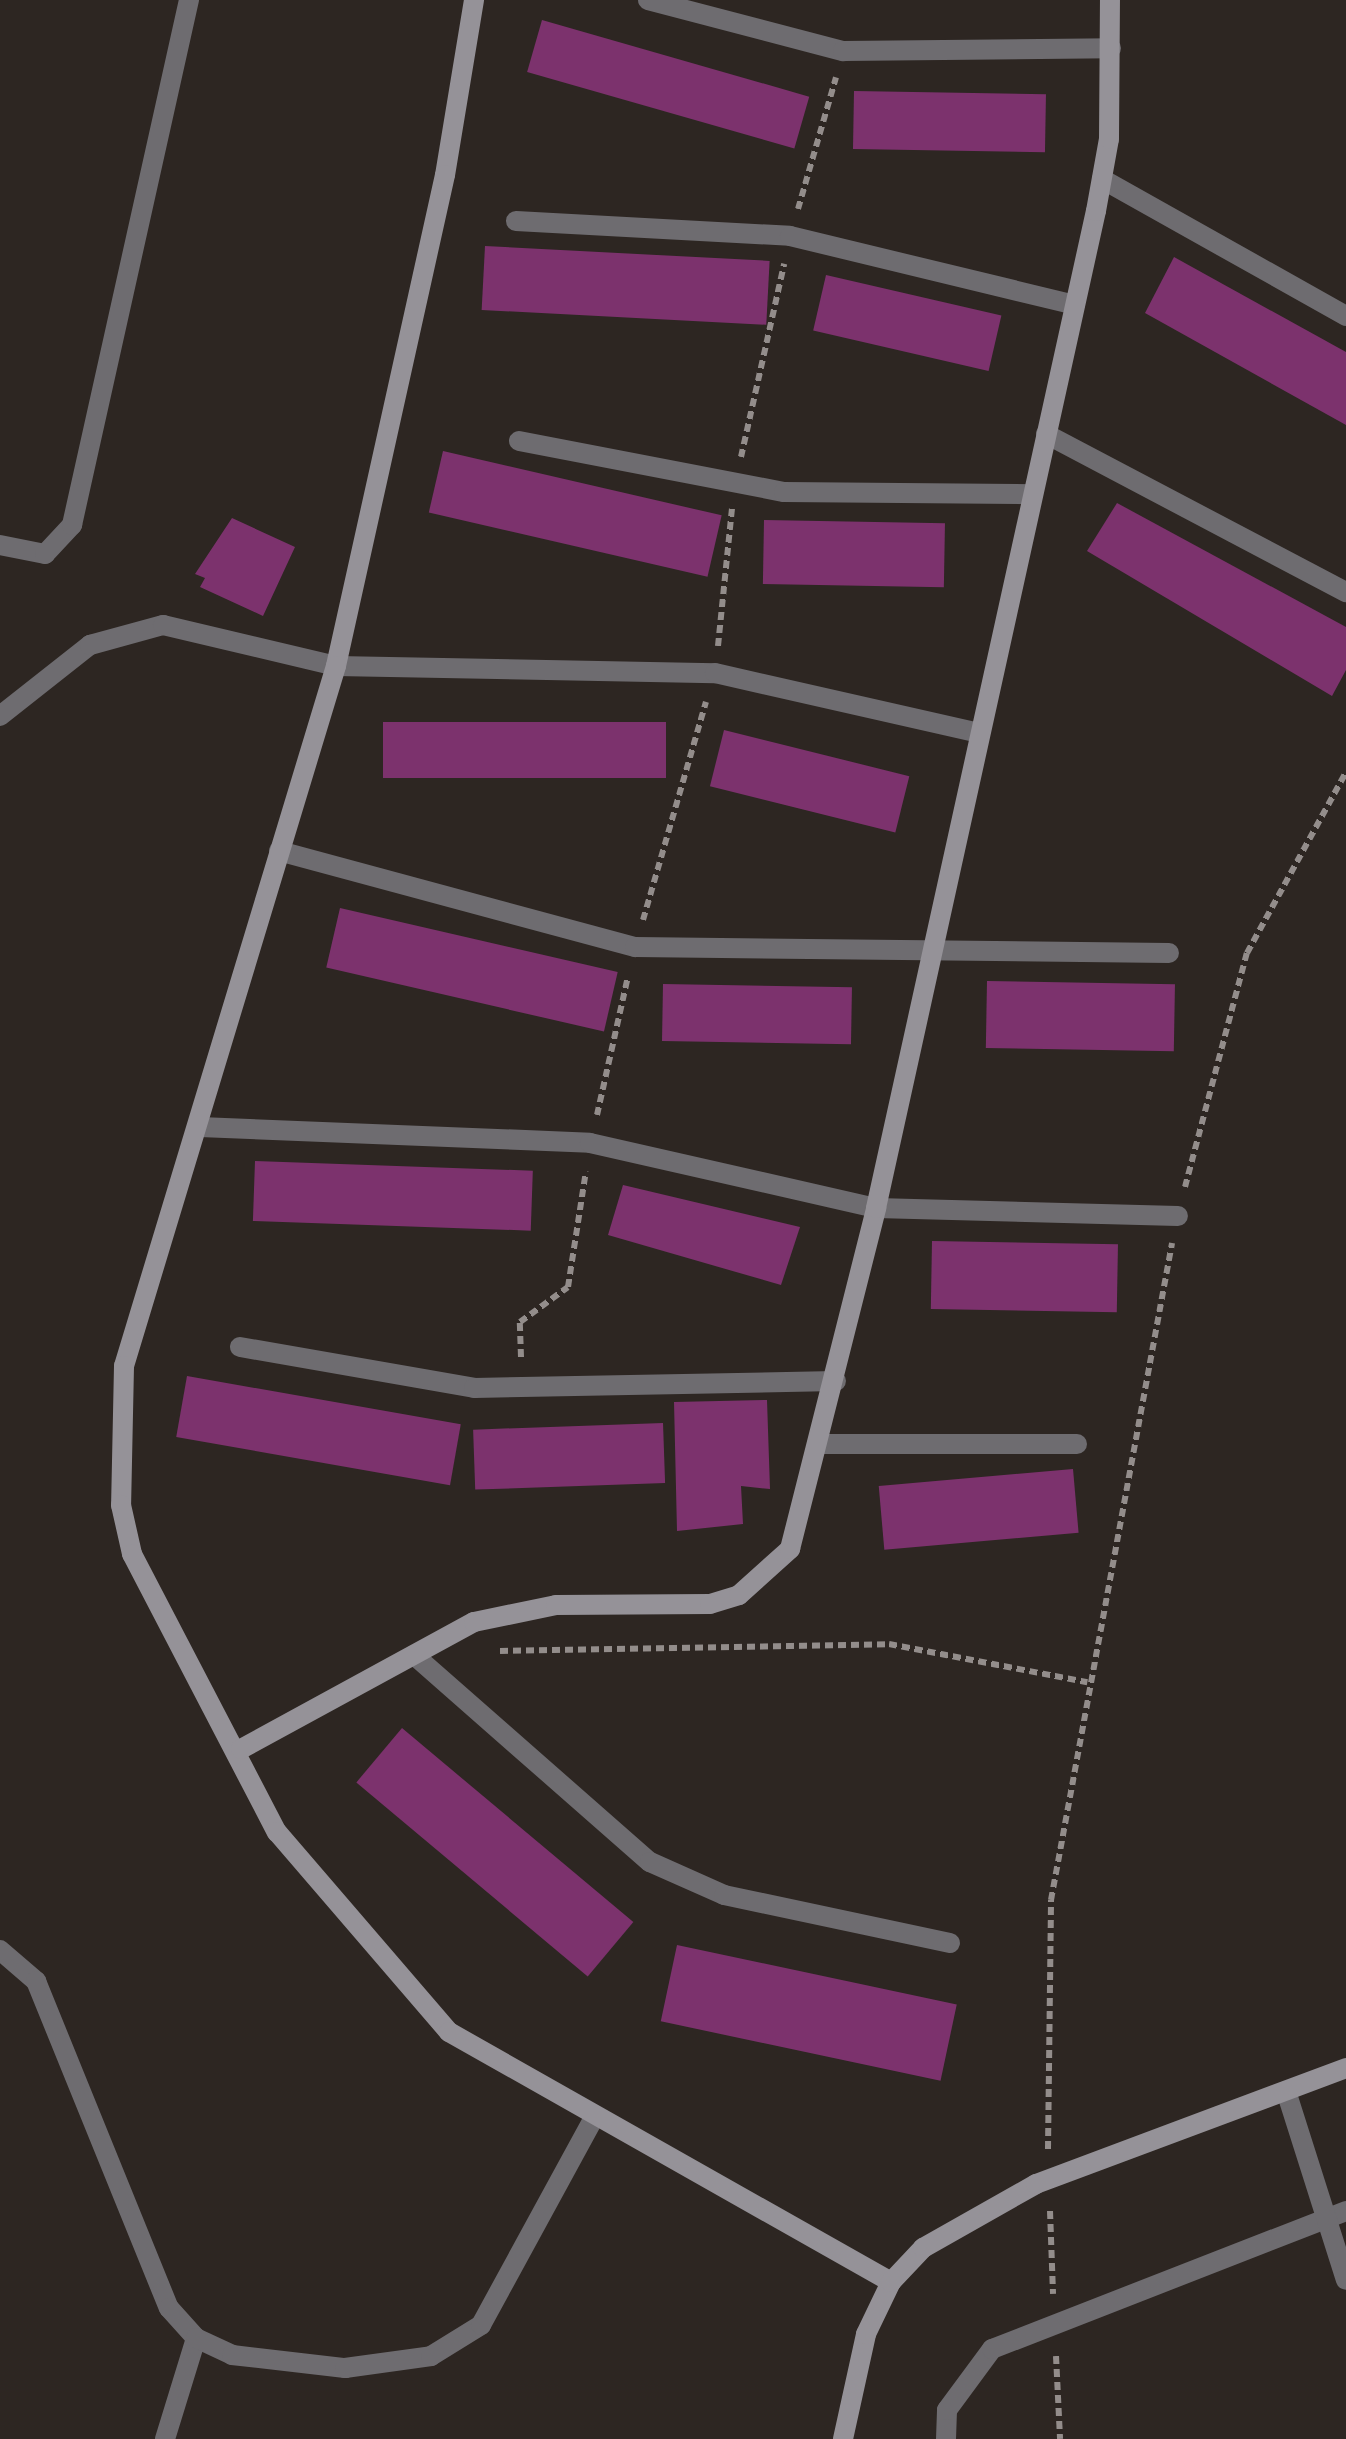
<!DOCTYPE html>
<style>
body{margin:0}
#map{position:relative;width:1346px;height:2439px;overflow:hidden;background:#2d2622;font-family:Roboto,sans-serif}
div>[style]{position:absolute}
.building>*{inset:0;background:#7c326d;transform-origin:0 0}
.path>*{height:6px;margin-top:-3px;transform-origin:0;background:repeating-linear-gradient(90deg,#938d8b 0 8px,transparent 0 13px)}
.lane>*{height:20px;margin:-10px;padding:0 10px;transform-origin:10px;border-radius:10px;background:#6e6c70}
.street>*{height:20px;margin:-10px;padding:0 10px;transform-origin:10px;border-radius:10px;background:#6e6c70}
.secondary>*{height:20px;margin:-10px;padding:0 10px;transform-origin:10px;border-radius:10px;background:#959298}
span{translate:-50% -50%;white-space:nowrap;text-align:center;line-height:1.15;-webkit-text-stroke:8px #13100e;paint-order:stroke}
</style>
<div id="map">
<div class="building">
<i style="left:542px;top:20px;width:278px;height:54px;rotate:16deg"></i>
<i style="left:854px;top:91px;width:192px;height:58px;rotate:1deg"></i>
<i style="left:485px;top:246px;width:285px;height:64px;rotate:3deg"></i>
<i style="clip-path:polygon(1174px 257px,1346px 352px,1346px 425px,1145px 313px)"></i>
<i style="left:826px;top:275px;width:180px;height:57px;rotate:13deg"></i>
<i style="left:443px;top:451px;width:286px;height:63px;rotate:13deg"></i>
<i style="clip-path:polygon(1117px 503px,1346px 627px,1346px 670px,1332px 696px,1087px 551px)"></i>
<i style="clip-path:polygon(232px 518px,295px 547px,263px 616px,200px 587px,205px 578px,195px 574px)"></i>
<i style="left:764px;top:520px;width:181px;height:64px;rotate:1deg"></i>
<i style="left:383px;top:722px;width:283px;height:56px"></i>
<i style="left:724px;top:730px;width:191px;height:58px;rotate:14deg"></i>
<i style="left:340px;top:908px;width:285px;height:61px;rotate:13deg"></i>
<i style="left:987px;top:981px;width:188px;height:67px;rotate:1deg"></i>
<i style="left:663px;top:984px;width:189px;height:57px;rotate:1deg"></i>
<i style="left:255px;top:1161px;width:278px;height:60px;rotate:2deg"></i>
<i style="clip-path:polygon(623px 1185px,800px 1227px,781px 1285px,608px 1235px)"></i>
<i style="left:932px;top:1241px;width:186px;height:68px;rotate:1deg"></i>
<i style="left:187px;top:1376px;width:278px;height:62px;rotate:10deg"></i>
<i style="clip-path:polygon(767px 1400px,770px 1489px,741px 1486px,743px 1524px,677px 1531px,674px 1402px)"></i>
<i style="left:663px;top:1423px;width:60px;height:190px;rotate:88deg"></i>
<i style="left:1073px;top:1469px;width:64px;height:195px;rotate:85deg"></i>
<i style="left:402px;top:1728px;width:302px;height:71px;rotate:40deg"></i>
<i style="left:677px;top:1945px;width:286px;height:78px;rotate:12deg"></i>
</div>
<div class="path">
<i style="left:798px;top:209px;width:137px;rotate:-73.9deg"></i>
<i style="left:741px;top:457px;width:198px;rotate:-77.4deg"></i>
<i style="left:718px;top:646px;width:138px;rotate:-84.2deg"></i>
<i style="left:643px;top:920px;width:227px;rotate:-73.9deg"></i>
<i style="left:597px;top:1115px;width:142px;rotate:-77.4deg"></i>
<i style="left:1185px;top:1187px;width:242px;rotate:-75.2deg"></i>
<i style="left:1247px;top:953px;width:206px;rotate:-61.3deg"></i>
<i style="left:521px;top:1357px;width:35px;rotate:-92deg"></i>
<i style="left:520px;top:1322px;width:59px;rotate:-36.1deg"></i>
<i style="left:568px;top:1287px;width:117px;rotate:-81.2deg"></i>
<i style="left:500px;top:1651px;width:389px;rotate:-1deg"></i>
<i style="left:889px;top:1644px;width:202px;rotate:10.9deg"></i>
<i style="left:1048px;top:2149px;width:249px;rotate:-89.3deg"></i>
<i style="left:1051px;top:1900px;width:668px;rotate:-79.56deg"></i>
<i style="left:1050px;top:2211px;width:83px;rotate:87.9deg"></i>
<i style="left:1056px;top:2356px;width:83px;rotate:87.2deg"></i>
</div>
<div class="lane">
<i style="left:648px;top:0;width:202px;rotate:14.7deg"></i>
<i style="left:843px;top:51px;width:268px;rotate:-0.6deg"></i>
<i style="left:1102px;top:179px;width:280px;rotate:29.3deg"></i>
<i style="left:516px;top:221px;width:274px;rotate:3.1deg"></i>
<i style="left:790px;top:236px;width:293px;rotate:13.6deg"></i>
<i style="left:1046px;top:434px;width:339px;rotate:27.8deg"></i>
<i style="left:519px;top:441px;width:270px;rotate:10.9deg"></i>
<i style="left:784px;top:492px;width:249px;rotate:0.5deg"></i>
<i style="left:0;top:545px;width:46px;rotate:11.3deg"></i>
<i style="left:45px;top:554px;width:40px;rotate:-47deg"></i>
<i style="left:72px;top:525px;width:538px;rotate:-77.44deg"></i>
<i style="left:0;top:716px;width:115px;rotate:-38.3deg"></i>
<i style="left:90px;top:645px;width:76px;rotate:-15.3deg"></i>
<i style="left:163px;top:625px;width:178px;rotate:13.3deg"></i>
<i style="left:279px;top:851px;width:369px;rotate:15.1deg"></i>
<i style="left:635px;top:947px;width:534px;rotate:0.64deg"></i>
<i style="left:200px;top:1127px;width:390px;rotate:2.3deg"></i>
<i style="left:590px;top:1143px;width:293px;rotate:12.8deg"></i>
<i style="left:876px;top:1208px;width:302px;rotate:1.5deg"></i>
<i style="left:240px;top:1347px;width:238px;rotate:9.9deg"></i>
<i style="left:474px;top:1388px;width:362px;rotate:-1.1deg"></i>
<i style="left:820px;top:1444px;width:257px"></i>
<i style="left:414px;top:1655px;width:314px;rotate:41.3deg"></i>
<i style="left:650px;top:1862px;width:81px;rotate:24deg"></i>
<i style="left:724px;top:1895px;width:231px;rotate:12deg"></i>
<i style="left:165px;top:2439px;width:106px;rotate:-72.9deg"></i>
<i style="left:946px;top:2439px;width:29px;rotate:-88deg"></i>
<i style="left:947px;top:2410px;width:76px;rotate:-53.6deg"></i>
<i style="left:992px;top:2349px;width:380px;rotate:-21.3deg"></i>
</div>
<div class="street">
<i style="left:336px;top:666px;width:379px;rotate:1.1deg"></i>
<i style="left:715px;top:673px;width:271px;rotate:12.8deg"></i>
<i style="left:0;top:1950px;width:48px;rotate:40.7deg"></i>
<i style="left:36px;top:1981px;width:353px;rotate:67.9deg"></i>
<i style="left:169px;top:2308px;width:40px;rotate:48deg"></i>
<i style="left:196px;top:2338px;width:40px;rotate:25deg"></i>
<i style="left:232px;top:2355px;width:114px;rotate:6.6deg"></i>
<i style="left:345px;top:2368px;width:87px;rotate:-7.9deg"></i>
<i style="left:431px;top:2356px;width:59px;rotate:-31.8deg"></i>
<i style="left:481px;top:2325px;width:234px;rotate:-61.4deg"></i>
<i style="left:1286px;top:2091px;width:198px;rotate:72.4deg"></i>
</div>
<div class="secondary">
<i style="left:474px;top:0;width:177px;rotate:99.4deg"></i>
<i style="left:445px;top:175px;width:503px;rotate:102.52deg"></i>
<i style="left:336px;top:666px;width:731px;rotate:106.85deg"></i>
<i style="left:124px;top:1366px;width:139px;rotate:91.2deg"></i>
<i style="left:121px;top:1505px;width:50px;rotate:77.3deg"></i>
<i style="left:132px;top:1554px;width:314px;rotate:62.5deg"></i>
<i style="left:277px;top:1832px;width:264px;rotate:49.3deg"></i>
<i style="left:449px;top:2032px;width:508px;rotate:29.49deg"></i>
<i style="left:241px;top:1749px;width:265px;rotate:-28.6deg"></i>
<i style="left:474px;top:1622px;width:84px;rotate:-11.7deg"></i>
<i style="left:556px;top:1605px;width:154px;rotate:-0.4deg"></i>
<i style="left:710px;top:1604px;width:30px;rotate:-17deg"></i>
<i style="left:739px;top:1595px;width:69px;rotate:-42deg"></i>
<i style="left:790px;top:1549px;width:352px;rotate:-75.8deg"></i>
<i style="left:876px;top:1208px;width:1021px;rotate:-77.56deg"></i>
<i style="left:1096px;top:211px;width:73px;rotate:-79.8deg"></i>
<i style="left:1109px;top:139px;width:139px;rotate:-89.6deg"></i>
<i style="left:843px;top:2439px;width:107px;rotate:-77.6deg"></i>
<i style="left:866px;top:2334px;width:58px;rotate:-64.3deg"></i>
<i style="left:891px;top:2282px;width:47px;rotate:-46.7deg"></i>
<i style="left:923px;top:2248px;width:130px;rotate:-29.5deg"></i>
<i style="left:1036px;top:2184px;width:331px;rotate:-20.5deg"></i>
</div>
</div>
